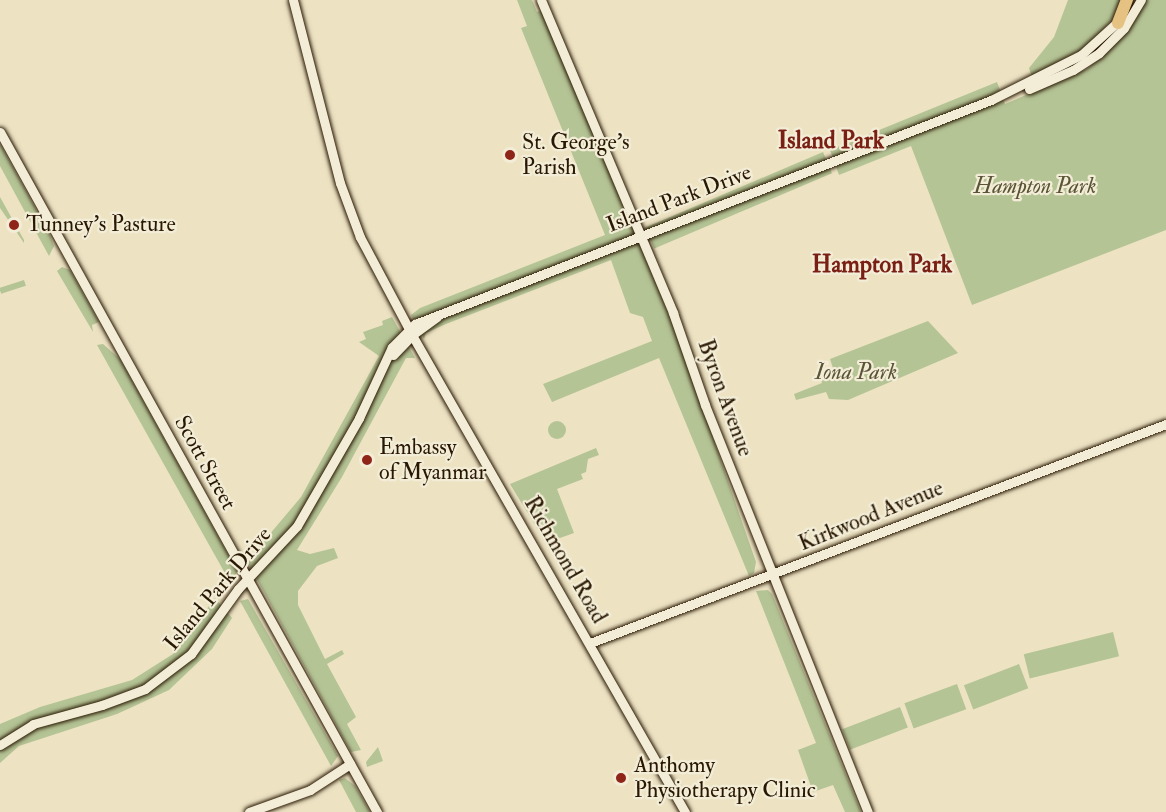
<!DOCTYPE html>
<style>
body{margin:0}
#map{position:relative;width:1166px;height:812px;overflow:hidden;background:#ede3c3;font-family:"IM FELL Double Pica",serif}
div>[style]{position:absolute}
.green>*{inset:0;background:#b5c495;transform-origin:0 0}
.round{border-radius:50%}
.roads{filter:drop-shadow(0 0 2px #281701) drop-shadow(0 0 2px #281701)}
.secondary>*{height:9px;margin:-4.5px;padding:0 4.5px;transform-origin:4.5px;border-radius:4.5px;background:#f3edd8}
.highway>*{height:12px;margin:-6px;padding:0 6px;transform-origin:6px;border-radius:6px;background:#e6c282}
.dots>*{width:16px;height:16px;translate:-50% -50%;box-sizing:border-box;border:3px solid #f3edd8;border-radius:50%}
span{translate:-50% -50%;white-space:nowrap;text-align:center;line-height:1.15;-webkit-text-stroke:4.5px #f3edd8;paint-order:stroke}
.poi-label{font-size:22px;color:#281701}
.left{translate:0 -50%;text-align:left}
.park-label{font-size:22px;color:#595435;font-style:italic}
.street-label{font-size:22px;color:#281701}
.neighbourhood-label{font-size:24px;color:#7a1f14;font-weight:700}
</style>
<div id="map">
<div class="green">
<i style="clip-path:polygon(517px 0,532px 0,537px 12px,543px 10px,643px 251px,680px 343px,756px 562px,754px 573px,749px 576px,659px 358px,552px 402px,543px 384px,652px 341px,643px 317px,630px 313px,611px 260px,446px 324px,426px 333px,424px 339px,411px 315px,420px 308px,605px 235px,521px 28px,527px 26px)"></i>
<i style="clip-path:polygon(1068px 0,1123px 0,1116px 16px,1084px 49px,1032px 77px,1029px 68px,1054px 37px)"></i>
<i style="clip-path:polygon(1145px 0,1166px 0,1166px 230px,972px 305px,911px 146px,839px 175px,830px 150px,997px 82px,1005px 104px,1087px 69px,1122px 38px)"></i>
<i style="clip-path:polygon(0 144px,49px 233px,54px 246px,49px 256px,0 166px)"></i>
<i style="left:823px;top:152px;width:23px;height:193px;rotate:67deg"></i>
<i style="clip-path:polygon(0 197px,24px 240px,24px 243px,0 208px)"></i>
<i style="clip-path:polygon(62px 267px,70px 270px,99px 322px,92px 325px,93px 332px,57px 271px)"></i>
<i style="left:24px;top:280px;width:6px;height:26px;rotate:72deg"></i>
<i style="clip-path:polygon(392px 317px,415px 358px,406px 358px,342px 477px,297px 550px,310px 554px,334px 548px,338px 558px,317px 566px,298px 591px,298px 605px,325px 659px,342px 650px,344px 654px,327px 664px,356px 717px,347px 724px,361px 750px,351px 752px,247px 561px,301px 497px,379px 356px,359px 342px,366px 339px,363px 332px,383px 325px,382px 321px)"></i>
<i style="clip-path:polygon(928px 321px,958px 353px,848px 400px,829px 399px,826px 392px,796px 400px,794px 394px,822px 383px,819px 373px,833px 368px,830px 359px)"></i>
<i style="clip-path:polygon(103px 344px,120px 359px,235px 567px,237px 572px,231px 584px,97px 345px)"></i>
<i class="round" style="left:548px;top:421px;width:18px;height:18px"></i>
<i style="clip-path:polygon(596px 448px,599px 455px,588px 459px,586px 472px,581px 474px,583px 479px,557px 489px,574px 533px,546px 543px,510px 484px)"></i>
<i style="clip-path:polygon(768px 590px,772px 594px,861px 812px,845px 812px,833px 785px,813px 792px,798px 750px,816px 743px,756px 591px)"></i>
<i style="clip-path:polygon(215px 598px,232px 618px,212px 649px,169px 690px,117px 714px,19px 746px,0 763px,0 724px,40px 707px,132px 680px,173px 654px)"></i>
<i style="clip-path:polygon(248px 599px,338px 756px,331px 766px,240px 601px)"></i>
<i style="left:1113px;top:632px;width:25px;height:92px;rotate:76deg"></i>
<i style="left:1019px;top:664px;width:26px;height:59px;rotate:69deg"></i>
<i style="left:957px;top:684px;width:27px;height:56px;rotate:70deg"></i>
<i style="left:900px;top:707px;width:22px;height:62px;rotate:69deg"></i>
<i style="clip-path:polygon(378px 747px,383px 761px,367px 767px,366px 762px)"></i>
<i style="clip-path:polygon(345px 778px,355px 786px,370px 812px,356px 812px,339px 780px)"></i>
</div>
<div class="roads">
<div class="secondary">
<i style="left:293px;top:0;width:189px;rotate:75.6deg"></i>
<i style="left:340px;top:183px;width:58px;rotate:69.7deg"></i>
<i style="left:360px;top:237px;width:111px;rotate:62deg"></i>
<i style="left:412px;top:335px;width:550px;rotate:60.22deg"></i>
<i style="left:541px;top:0;width:340px;rotate:67.1deg"></i>
<i style="left:673px;top:313px;width:97px;rotate:70.8deg"></i>
<i style="left:705px;top:405px;width:438px;rotate:68.2deg"></i>
<i style="left:1029px;top:89px;width:48px;rotate:-23.4deg"></i>
<i style="left:1073px;top:70px;width:31px;rotate:-33deg"></i>
<i style="left:1099px;top:53px;width:35px;rotate:-45deg"></i>
<i style="left:1124px;top:28px;width:33px;rotate:-59deg"></i>
<i style="left:0;top:132px;width:778px;rotate:61deg"></i>
<i style="left:393px;top:355px;width:28px;rotate:-46deg"></i>
<i style="left:412px;top:335px;width:31px;rotate:-36deg"></i>
<i style="left:590px;top:643px;width:616px;rotate:-20.82deg"></i>
<i style="left:0;top:745px;width:39px;rotate:-32deg"></i>
<i style="left:33px;top:724px;width:72px;rotate:-15.4deg"></i>
<i style="left:102px;top:705px;width:46px;rotate:-20.4deg"></i>
<i style="left:145px;top:689px;width:58px;rotate:-37.3deg"></i>
<i style="left:191px;top:654px;width:80px;rotate:-54.1deg"></i>
<i style="left:238px;top:589px;width:86px;rotate:-46.9deg"></i>
<i style="left:297px;top:526px;width:125px;rotate:-60.1deg"></i>
<i style="left:359px;top:418px;width:78px;rotate:-65.1deg"></i>
<i style="left:392px;top:347px;width:33px;rotate:-45deg"></i>
<i style="left:415px;top:324px;width:618px;rotate:-21.25deg"></i>
<i style="left:991px;top:100px;width:101px;rotate:-26.6deg"></i>
<i style="left:1081px;top:55px;width:55px;rotate:-42.1deg"></i>
<i style="left:249px;top:812px;width:65px;rotate:-19.8deg"></i>
<i style="left:310px;top:790px;width:48px;rotate:-33deg"></i>
</div>
<div class="highway">
<i style="left:1118px;top:23px;width:25px;rotate:-69deg"></i>
</div>
</div>
<div class="dots">
<i style="left:510px;top:155px;background:#8f2418"></i>
<i style="left:14px;top:225px;background:#8f2418"></i>
<i style="left:367px;top:460px;background:#8f2418"></i>
<i style="left:621px;top:778px;background:#8f2418"></i>
</div>
<div class="poi-label">
<span class="left" style="left:522px;top:155px">St. George's<br>Parish</span>
<span class="left" style="left:26px;top:225px">Tunney's Pasture</span>
<span class="left" style="left:379px;top:460px">Embassy<br>of Myanmar</span>
<span class="left" style="left:634px;top:778px">Anthomy<br>Physiotherapy Clinic</span>
</div>
<div class="park-label">
<span style="left:1035px;top:187px">Hampton Park</span>
<span style="left:856px;top:373px">Iona Park</span>
</div>
<div class="street-label">
<span style="left:679px;top:199px;rotate:-21deg">Island Park Drive</span>
<span style="left:725px;top:398px;rotate:70deg">Byron Avenue</span>
<span style="left:205px;top:463px;rotate:61deg">Scott Street</span>
<span style="left:871px;top:516px;rotate:-22deg">Kirkwood Avenue</span>
<span style="left:565px;top:560px;rotate:60deg">Richmond Road</span>
<span style="left:218px;top:589px;rotate:-50deg">Island Park Drive</span>
</div>
<div class="neighbourhood-label">
<span style="left:831px;top:141px">Island Park</span>
<span style="left:882px;top:265px">Hampton Park</span>
</div>
</div>
